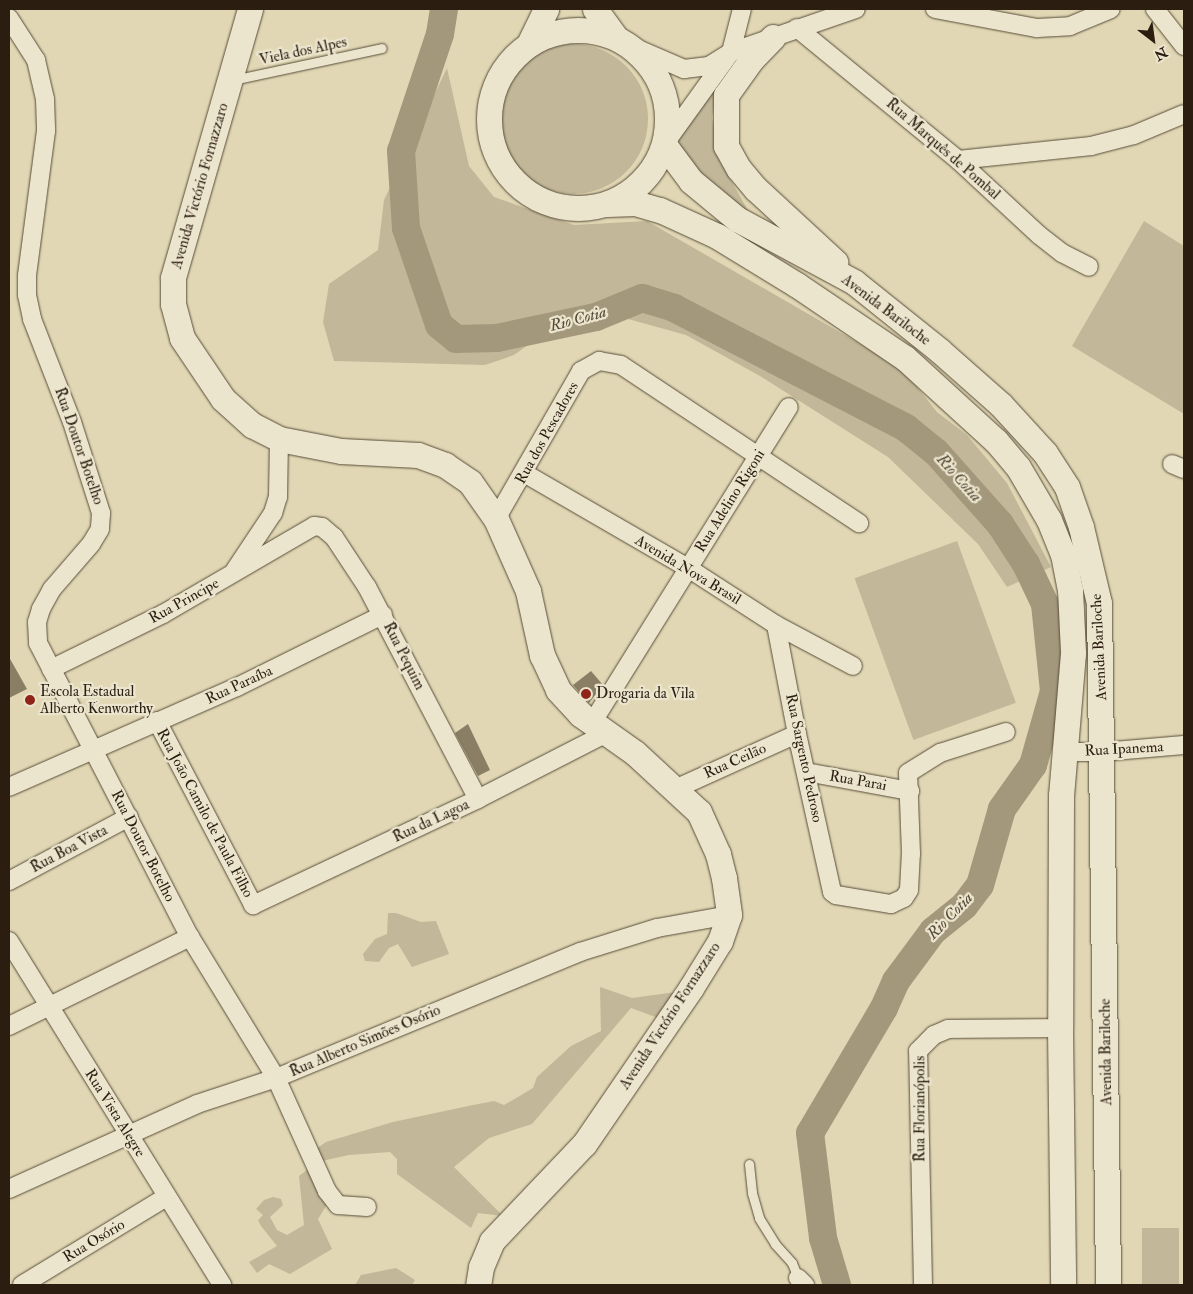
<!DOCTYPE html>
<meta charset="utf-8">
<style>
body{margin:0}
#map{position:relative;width:1193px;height:1294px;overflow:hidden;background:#e1d7b4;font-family:"IM FELL Double Pica",serif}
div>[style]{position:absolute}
.green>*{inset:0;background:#c2b798;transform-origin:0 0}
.round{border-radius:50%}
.river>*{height:28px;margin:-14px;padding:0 14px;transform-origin:14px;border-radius:14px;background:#a3987c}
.building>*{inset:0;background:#8a7e65}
.roads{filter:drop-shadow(0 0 1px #584c39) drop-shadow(0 0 1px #584c39)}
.lane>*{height:9px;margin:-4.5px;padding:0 4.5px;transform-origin:4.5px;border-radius:4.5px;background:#ece5ce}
.street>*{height:18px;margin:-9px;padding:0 9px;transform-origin:9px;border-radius:9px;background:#ece5ce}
.secondary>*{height:25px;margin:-12.5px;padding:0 12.5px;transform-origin:12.5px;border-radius:12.5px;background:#ece5ce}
.secondary>.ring{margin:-12.5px;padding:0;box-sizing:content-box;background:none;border:25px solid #ece5ce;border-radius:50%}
.dots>*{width:14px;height:14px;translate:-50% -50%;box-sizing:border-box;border:2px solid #ece5ce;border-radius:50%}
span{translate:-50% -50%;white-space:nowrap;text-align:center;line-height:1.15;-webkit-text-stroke:4.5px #ece5ce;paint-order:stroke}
.street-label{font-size:15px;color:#2b1d10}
.poi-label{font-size:15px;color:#2b1d10}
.left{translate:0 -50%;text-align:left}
.water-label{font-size:16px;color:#554836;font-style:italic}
.frame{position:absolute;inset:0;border:10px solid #2b1d10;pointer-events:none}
.north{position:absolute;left:1128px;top:15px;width:50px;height:50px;-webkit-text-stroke:4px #ece5ce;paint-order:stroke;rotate:150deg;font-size:14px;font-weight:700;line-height:20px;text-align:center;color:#2b1d10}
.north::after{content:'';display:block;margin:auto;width:18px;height:22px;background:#2b1d10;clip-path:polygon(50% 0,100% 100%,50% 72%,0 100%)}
</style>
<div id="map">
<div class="green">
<i class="round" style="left:498px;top:44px;width:150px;height:150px"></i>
<i style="clip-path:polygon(447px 68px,469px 166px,494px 197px,574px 225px,647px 221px,902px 368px,937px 412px,967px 435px,1007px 483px,1051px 567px,1007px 587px,978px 544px,888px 457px,760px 376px,686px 335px,581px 306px,514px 355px,485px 365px,334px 361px,323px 322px,329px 284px,378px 250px,384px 200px)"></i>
<i style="clip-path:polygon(717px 84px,712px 118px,720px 161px,750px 214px,687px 166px,678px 140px)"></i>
<i style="clip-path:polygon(1144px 221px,1184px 246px,1184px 414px,1072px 346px)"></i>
<i style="left:957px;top:541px;width:172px;height:109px;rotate:70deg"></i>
<i style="clip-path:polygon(388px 913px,396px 913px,421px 922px,436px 921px,449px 954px,412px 967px,398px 944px,389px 948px,379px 962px,365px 961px,363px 954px,375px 939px,387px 934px)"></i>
<i style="clip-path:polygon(600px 987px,632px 998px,676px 992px,658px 1018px,631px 1008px,532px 1124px,489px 1138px,454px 1167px,503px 1216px,478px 1213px,471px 1228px,397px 1174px,397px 1159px,390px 1152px,349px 1155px,322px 1161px,316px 1149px,326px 1142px,393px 1122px,473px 1105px,494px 1101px,504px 1105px,518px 1097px,533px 1088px,537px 1077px,571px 1046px,601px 1031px)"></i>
<i style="clip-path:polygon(312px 1166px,328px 1203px,318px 1219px,332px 1249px,290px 1274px,269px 1264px,257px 1273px,249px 1262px,277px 1246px,261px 1226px,258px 1220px,263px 1215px,256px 1209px,264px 1200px,273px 1197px,281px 1199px,283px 1205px,270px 1217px,277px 1230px,287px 1235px,304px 1225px,299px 1176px)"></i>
<i style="left:1142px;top:1228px;width:37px;height:57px"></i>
<i style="clip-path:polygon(396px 1268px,415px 1280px,412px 1285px,355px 1285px,361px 1275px)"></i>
</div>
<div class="river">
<i style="left:444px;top:9px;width:25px;rotate:99deg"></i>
<i style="left:440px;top:34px;width:123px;rotate:108.4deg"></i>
<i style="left:401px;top:151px;width:77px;rotate:86.3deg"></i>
<i style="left:406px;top:228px;width:102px;rotate:71.2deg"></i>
<i style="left:439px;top:325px;width:22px;rotate:39deg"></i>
<i style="left:456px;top:339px;width:41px;rotate:-1.4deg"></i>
<i style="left:497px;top:338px;width:101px;rotate:-12deg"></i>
<i style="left:596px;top:317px;width:50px;rotate:-22.4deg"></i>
<i style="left:642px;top:298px;width:34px;rotate:17deg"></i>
<i style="left:674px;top:308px;width:261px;rotate:27.3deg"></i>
<i style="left:906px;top:428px;width:38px;rotate:39deg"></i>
<i style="left:936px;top:452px;width:96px;rotate:48.4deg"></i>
<i style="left:1000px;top:524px;width:48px;rotate:57deg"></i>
<i style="left:1026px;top:564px;width:44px;rotate:64.6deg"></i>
<i style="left:1045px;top:604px;width:87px;rotate:84.1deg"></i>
<i style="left:1054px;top:691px;width:77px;rotate:105.8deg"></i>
<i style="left:1033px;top:765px;width:54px;rotate:125.2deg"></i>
<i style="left:1002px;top:809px;width:79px;rotate:106.1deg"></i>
<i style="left:980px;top:885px;width:26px;rotate:127deg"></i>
<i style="left:964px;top:906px;width:40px;rotate:141deg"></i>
<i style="left:933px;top:931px;width:62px;rotate:126.5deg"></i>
<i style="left:896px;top:981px;width:30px;rotate:114deg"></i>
<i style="left:884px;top:1008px;width:145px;rotate:120.6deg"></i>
<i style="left:810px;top:1133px;width:106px;rotate:82.9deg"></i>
<i style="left:823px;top:1238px;width:49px;rotate:73.4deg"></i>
</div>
<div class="building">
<i style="clip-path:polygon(9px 657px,27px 689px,9px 698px)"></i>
<i style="clip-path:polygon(591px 671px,603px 685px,589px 703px,573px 685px)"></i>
<i style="clip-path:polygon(468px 724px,490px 770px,478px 776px,455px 733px)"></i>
</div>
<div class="roads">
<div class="lane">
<i style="left:233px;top:80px;width:152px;rotate:-12.1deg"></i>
<i style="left:749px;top:1164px;width:29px;rotate:84deg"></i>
<i style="left:752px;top:1193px;width:26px;rotate:74deg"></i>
<i style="left:759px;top:1218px;width:31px;rotate:58deg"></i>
<i style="left:775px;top:1244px;width:25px;rotate:48deg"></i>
<i style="left:792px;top:1263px;width:16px;rotate:68deg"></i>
</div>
<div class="street">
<i style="left:935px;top:9px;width:104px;rotate:10.6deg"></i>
<i style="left:1037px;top:28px;width:33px;rotate:-3deg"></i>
<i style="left:1070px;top:26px;width:44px;rotate:-22.5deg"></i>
<i style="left:1155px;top:9px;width:47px;rotate:51.9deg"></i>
<i style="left:9px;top:18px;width:50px;rotate:57.3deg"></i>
<i style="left:36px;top:60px;width:40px;rotate:77deg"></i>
<i style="left:45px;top:99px;width:32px;rotate:88deg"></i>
<i style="left:46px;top:131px;width:146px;rotate:97.5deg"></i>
<i style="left:27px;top:276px;width:19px;rotate:90deg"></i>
<i style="left:27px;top:295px;width:25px;rotate:78deg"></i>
<i style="left:32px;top:319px;width:110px;rotate:68.8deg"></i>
<i style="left:72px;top:422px;width:96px;rotate:72.3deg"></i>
<i style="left:101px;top:513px;width:16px;rotate:94deg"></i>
<i style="left:100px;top:529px;width:17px;rotate:121deg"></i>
<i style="left:91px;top:544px;width:60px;rotate:130.9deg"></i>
<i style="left:52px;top:589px;width:23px;rotate:119deg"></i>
<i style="left:41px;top:609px;width:14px;rotate:107deg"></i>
<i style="left:37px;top:622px;width:21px;rotate:87deg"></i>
<i style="left:38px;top:643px;width:331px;rotate:62.7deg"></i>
<i style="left:190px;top:937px;width:165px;rotate:58.6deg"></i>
<i style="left:276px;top:1078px;width:124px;rotate:65.7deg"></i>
<i style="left:327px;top:1191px;width:18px;rotate:52deg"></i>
<i style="left:338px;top:1205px;width:29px;rotate:4deg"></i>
<i style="left:797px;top:28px;width:208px;rotate:39.3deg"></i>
<i style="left:958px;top:160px;width:110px;rotate:42.8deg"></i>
<i style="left:1039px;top:235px;width:29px;rotate:38deg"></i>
<i style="left:1062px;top:253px;width:30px;rotate:27deg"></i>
<i style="left:631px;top:46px;width:58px;rotate:23.5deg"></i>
<i style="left:684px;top:69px;width:25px;rotate:-7deg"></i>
<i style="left:709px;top:66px;width:26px;rotate:-32deg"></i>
<i style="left:731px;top:52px;width:132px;rotate:-19deg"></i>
<i style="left:666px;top:142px;width:111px;rotate:-54.2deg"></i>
<i style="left:731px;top:52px;width:44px;rotate:-75.7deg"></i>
<i style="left:958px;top:160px;width:134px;rotate:-6deg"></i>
<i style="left:1091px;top:146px;width:44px;rotate:-14.3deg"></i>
<i style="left:1134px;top:135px;width:54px;rotate:-22.8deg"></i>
<i style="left:1172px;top:464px;width:13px;rotate:23deg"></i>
<i style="left:524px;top:473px;width:190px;rotate:30.1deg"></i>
<i style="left:688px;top:568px;width:105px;rotate:32.9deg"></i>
<i style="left:776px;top:625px;width:87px;rotate:28deg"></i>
<i style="left:496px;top:519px;width:171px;rotate:-60.1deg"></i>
<i style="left:581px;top:371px;width:21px;rotate:-29deg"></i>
<i style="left:599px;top:361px;width:22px;rotate:10deg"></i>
<i style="left:621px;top:365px;width:286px;rotate:33.6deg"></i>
<i style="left:235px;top:570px;width:69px;rotate:-56.3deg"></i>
<i style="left:273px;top:513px;width:17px;rotate:-73deg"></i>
<i style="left:278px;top:497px;width:58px;rotate:-89deg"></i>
<i style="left:776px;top:625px;width:111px;rotate:79.1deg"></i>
<i style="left:797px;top:734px;width:162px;rotate:77.5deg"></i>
<i style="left:832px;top:892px;width:5px;rotate:37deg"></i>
<i style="left:836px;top:895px;width:56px;rotate:9.3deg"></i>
<i style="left:891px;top:904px;width:14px;rotate:-25deg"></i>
<i style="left:904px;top:898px;width:9px;rotate:-58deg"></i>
<i style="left:909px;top:890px;width:36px;rotate:-87deg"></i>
<i style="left:911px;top:854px;width:81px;rotate:-92.1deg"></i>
<i style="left:908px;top:773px;width:38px;rotate:-32deg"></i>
<i style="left:940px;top:753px;width:69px;rotate:-17.7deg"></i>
<i style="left:51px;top:669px;width:125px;rotate:-26.2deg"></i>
<i style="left:163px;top:614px;width:175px;rotate:-30.2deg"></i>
<i style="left:314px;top:526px;width:8px;rotate:7deg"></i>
<i style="left:322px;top:527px;width:16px;rotate:40deg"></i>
<i style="left:334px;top:537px;width:60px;rotate:56.6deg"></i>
<i style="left:367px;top:587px;width:239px;rotate:62.4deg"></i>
<i style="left:157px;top:721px;width:208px;rotate:62.4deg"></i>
<i style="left:253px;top:905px;width:249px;rotate:-25.2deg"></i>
<i style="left:478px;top:799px;width:145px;rotate:-27.1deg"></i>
<i style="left:592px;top:723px;width:372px;rotate:-58.1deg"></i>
<i style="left:1063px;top:752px;width:39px"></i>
<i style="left:1102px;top:752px;width:82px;rotate:-4.9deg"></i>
<i style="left:806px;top:772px;width:106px;rotate:10.4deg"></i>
<i style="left:9px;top:787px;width:249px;rotate:-23.7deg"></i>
<i style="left:237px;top:687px;width:163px;rotate:-26.3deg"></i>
<i style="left:675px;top:789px;width:134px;rotate:-24.3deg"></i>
<i style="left:9px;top:881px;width:136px;rotate:-28.1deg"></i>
<i style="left:9px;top:941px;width:405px;rotate:58.2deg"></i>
<i style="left:9px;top:1026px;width:202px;rotate:-26.2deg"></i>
<i style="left:9px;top:1189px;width:206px;rotate:-24.3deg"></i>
<i style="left:197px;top:1104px;width:83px;rotate:-18.2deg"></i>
<i style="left:276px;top:1078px;width:329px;rotate:-22.5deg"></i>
<i style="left:580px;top:952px;width:81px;rotate:-17.3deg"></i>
<i style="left:657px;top:928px;width:73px;rotate:-10.2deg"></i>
<i style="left:798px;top:1278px;width:10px;rotate:45deg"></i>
<i style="left:22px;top:1285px;width:169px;rotate:-31.4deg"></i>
<i style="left:923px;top:1285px;width:234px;rotate:-91.2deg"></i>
<i style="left:918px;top:1051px;width:23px;rotate:-45deg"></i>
<i style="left:934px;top:1035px;width:15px;rotate:-23deg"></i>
<i style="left:948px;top:1029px;width:112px;rotate:-0.5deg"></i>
</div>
<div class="secondary">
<i style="left:250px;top:9px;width:280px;rotate:106deg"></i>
<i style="left:173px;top:278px;width:26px;rotate:90deg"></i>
<i style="left:173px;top:304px;width:35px;rotate:75deg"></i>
<i style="left:182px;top:338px;width:73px;rotate:56.1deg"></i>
<i style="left:223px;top:399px;width:39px;rotate:42deg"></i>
<i style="left:252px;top:425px;width:30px;rotate:27deg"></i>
<i style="left:279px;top:439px;width:63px;rotate:11deg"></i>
<i style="left:341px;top:451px;width:77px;rotate:3deg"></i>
<i style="left:418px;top:455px;width:29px;rotate:20deg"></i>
<i style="left:445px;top:465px;width:30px;rotate:34deg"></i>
<i style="left:470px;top:482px;width:45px;rotate:54.9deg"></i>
<i style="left:496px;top:519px;width:79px;rotate:66deg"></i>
<i style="left:528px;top:591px;width:66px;rotate:77.7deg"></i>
<i style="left:542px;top:655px;width:38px;rotate:65deg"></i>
<i style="left:558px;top:690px;width:33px;rotate:47deg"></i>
<i style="left:580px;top:714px;width:67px;rotate:35.3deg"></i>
<i style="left:635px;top:753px;width:87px;rotate:42.7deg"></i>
<i style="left:699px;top:812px;width:46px;rotate:65.7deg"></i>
<i style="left:718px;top:854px;width:25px;rotate:76deg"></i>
<i style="left:724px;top:878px;width:37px;rotate:82deg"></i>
<i style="left:729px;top:915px;width:28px;rotate:109deg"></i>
<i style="left:720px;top:941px;width:55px;rotate:121.7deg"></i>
<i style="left:691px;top:988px;width:189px;rotate:124.4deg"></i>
<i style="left:584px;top:1144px;width:134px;rotate:133.5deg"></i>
<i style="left:492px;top:1241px;width:28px;rotate:113deg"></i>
<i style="left:481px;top:1267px;width:18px;rotate:99deg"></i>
<i style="left:595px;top:9px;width:34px;rotate:54deg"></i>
<i class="ring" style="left:489px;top:30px;width:153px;height:153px"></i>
<i style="left:773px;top:37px;width:32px;rotate:134deg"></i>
<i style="left:751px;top:60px;width:43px;rotate:125.5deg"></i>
<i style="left:726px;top:95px;width:51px;rotate:90deg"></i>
<i style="left:726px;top:146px;width:26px;rotate:61deg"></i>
<i style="left:739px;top:169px;width:26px;rotate:50deg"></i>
<i style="left:756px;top:189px;width:108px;rotate:42.7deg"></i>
<i style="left:529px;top:44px;width:39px;rotate:-64deg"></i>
<i style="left:665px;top:146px;width:44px;rotate:53.4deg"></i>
<i style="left:691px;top:181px;width:60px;rotate:39.6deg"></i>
<i style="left:737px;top:219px;width:133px;rotate:28.3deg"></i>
<i style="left:854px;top:282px;width:110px;rotate:38.7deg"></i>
<i style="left:940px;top:351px;width:81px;rotate:41.5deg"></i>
<i style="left:1001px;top:405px;width:65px;rotate:47.5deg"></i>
<i style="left:1045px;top:453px;width:40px;rotate:57.1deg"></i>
<i style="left:1067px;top:487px;width:42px;rotate:70.7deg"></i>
<i style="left:1081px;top:527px;width:78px;rotate:76.7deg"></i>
<i style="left:1099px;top:603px;width:682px;rotate:89.24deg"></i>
<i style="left:607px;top:204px;width:28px;rotate:-2deg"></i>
<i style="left:635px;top:203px;width:26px;rotate:16deg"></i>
<i style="left:660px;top:210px;width:63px;rotate:24.5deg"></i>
<i style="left:717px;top:236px;width:94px;rotate:31.5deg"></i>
<i style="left:797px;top:285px;width:130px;rotate:34.1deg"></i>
<i style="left:905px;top:358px;width:123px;rotate:42.4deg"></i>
<i style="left:996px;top:441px;width:34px;rotate:50deg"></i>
<i style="left:1018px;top:467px;width:61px;rotate:59.7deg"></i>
<i style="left:1049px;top:520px;width:37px;rotate:68deg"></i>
<i style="left:1063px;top:554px;width:36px;rotate:79deg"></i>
<i style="left:1070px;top:589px;width:64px;rotate:87.3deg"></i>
<i style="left:1073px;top:653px;width:143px;rotate:94.8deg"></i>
<i style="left:1061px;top:795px;width:233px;rotate:90.2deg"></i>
<i style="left:1060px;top:1028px;width:257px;rotate:89.3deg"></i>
</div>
</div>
<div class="dots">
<i style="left:586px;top:694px;background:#8f2418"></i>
<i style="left:30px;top:700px;background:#8f2418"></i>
</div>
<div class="street-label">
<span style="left:303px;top:51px;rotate:-12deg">Viela dos Alpes</span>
<span style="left:943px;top:149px;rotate:41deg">Rua Marquês de Pombal</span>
<span style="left:200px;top:186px;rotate:-74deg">Avenida Victório Fornazzaro</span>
<span style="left:886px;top:310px;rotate:37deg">Avenida Bariloche</span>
<span style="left:547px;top:433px;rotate:-61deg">Rua dos Pescadores</span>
<span style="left:79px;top:446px;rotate:71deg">Rua Doutor Botelho</span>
<span style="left:730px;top:501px;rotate:-58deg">Rua Adelino Rigoni</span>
<span style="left:688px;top:570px;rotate:31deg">Avenida Nova Brasil</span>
<span style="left:184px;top:601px;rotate:-29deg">Rua Principe</span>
<span style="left:1099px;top:647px;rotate:-93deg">Avenida Bariloche</span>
<span style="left:404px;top:656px;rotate:63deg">Rua Pequim</span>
<span style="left:239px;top:685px;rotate:-25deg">Rua Paraíba</span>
<span style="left:1124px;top:749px;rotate:-3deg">Rua Ipanema</span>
<span style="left:804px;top:758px;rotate:78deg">Rua Sargento Pedroso</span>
<span style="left:735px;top:761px;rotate:-24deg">Rua Ceilão</span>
<span style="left:858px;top:781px;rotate:10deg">Rua Parai</span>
<span style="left:205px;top:813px;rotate:62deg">Rua João Camilo de Paula Filho</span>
<span style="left:431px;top:821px;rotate:-25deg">Rua da Lagoa</span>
<span style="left:143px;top:846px;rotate:63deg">Rua Doutor Botelho</span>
<span style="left:69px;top:849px;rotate:-28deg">Rua Boa Vista</span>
<span style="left:670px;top:1016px;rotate:-57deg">Avenida Victório Fornazzaro</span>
<span style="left:365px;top:1041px;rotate:-23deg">Rua Alberto Simões Osório</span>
<span style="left:1106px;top:1052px;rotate:-91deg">Avenida Bariloche</span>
<span style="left:920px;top:1109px;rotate:-90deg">Rua Florianópolis</span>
<span style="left:115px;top:1113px;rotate:58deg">Rua Vista Alegre</span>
<span style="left:94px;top:1241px;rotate:-31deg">Rua Osório</span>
</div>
<div class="poi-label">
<span class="left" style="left:40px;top:700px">Escola Estadual<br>Alberto Kenworthy</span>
<span class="left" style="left:596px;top:694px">Drogaria da Vila</span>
</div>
<div class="water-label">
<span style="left:578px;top:319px;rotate:-15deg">Rio Cotia</span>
<span style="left:959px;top:478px;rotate:48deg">Rio Cotia</span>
<span style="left:950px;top:916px;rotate:-46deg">Rio Cotia</span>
</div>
<div class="frame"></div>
<div class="north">N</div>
</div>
